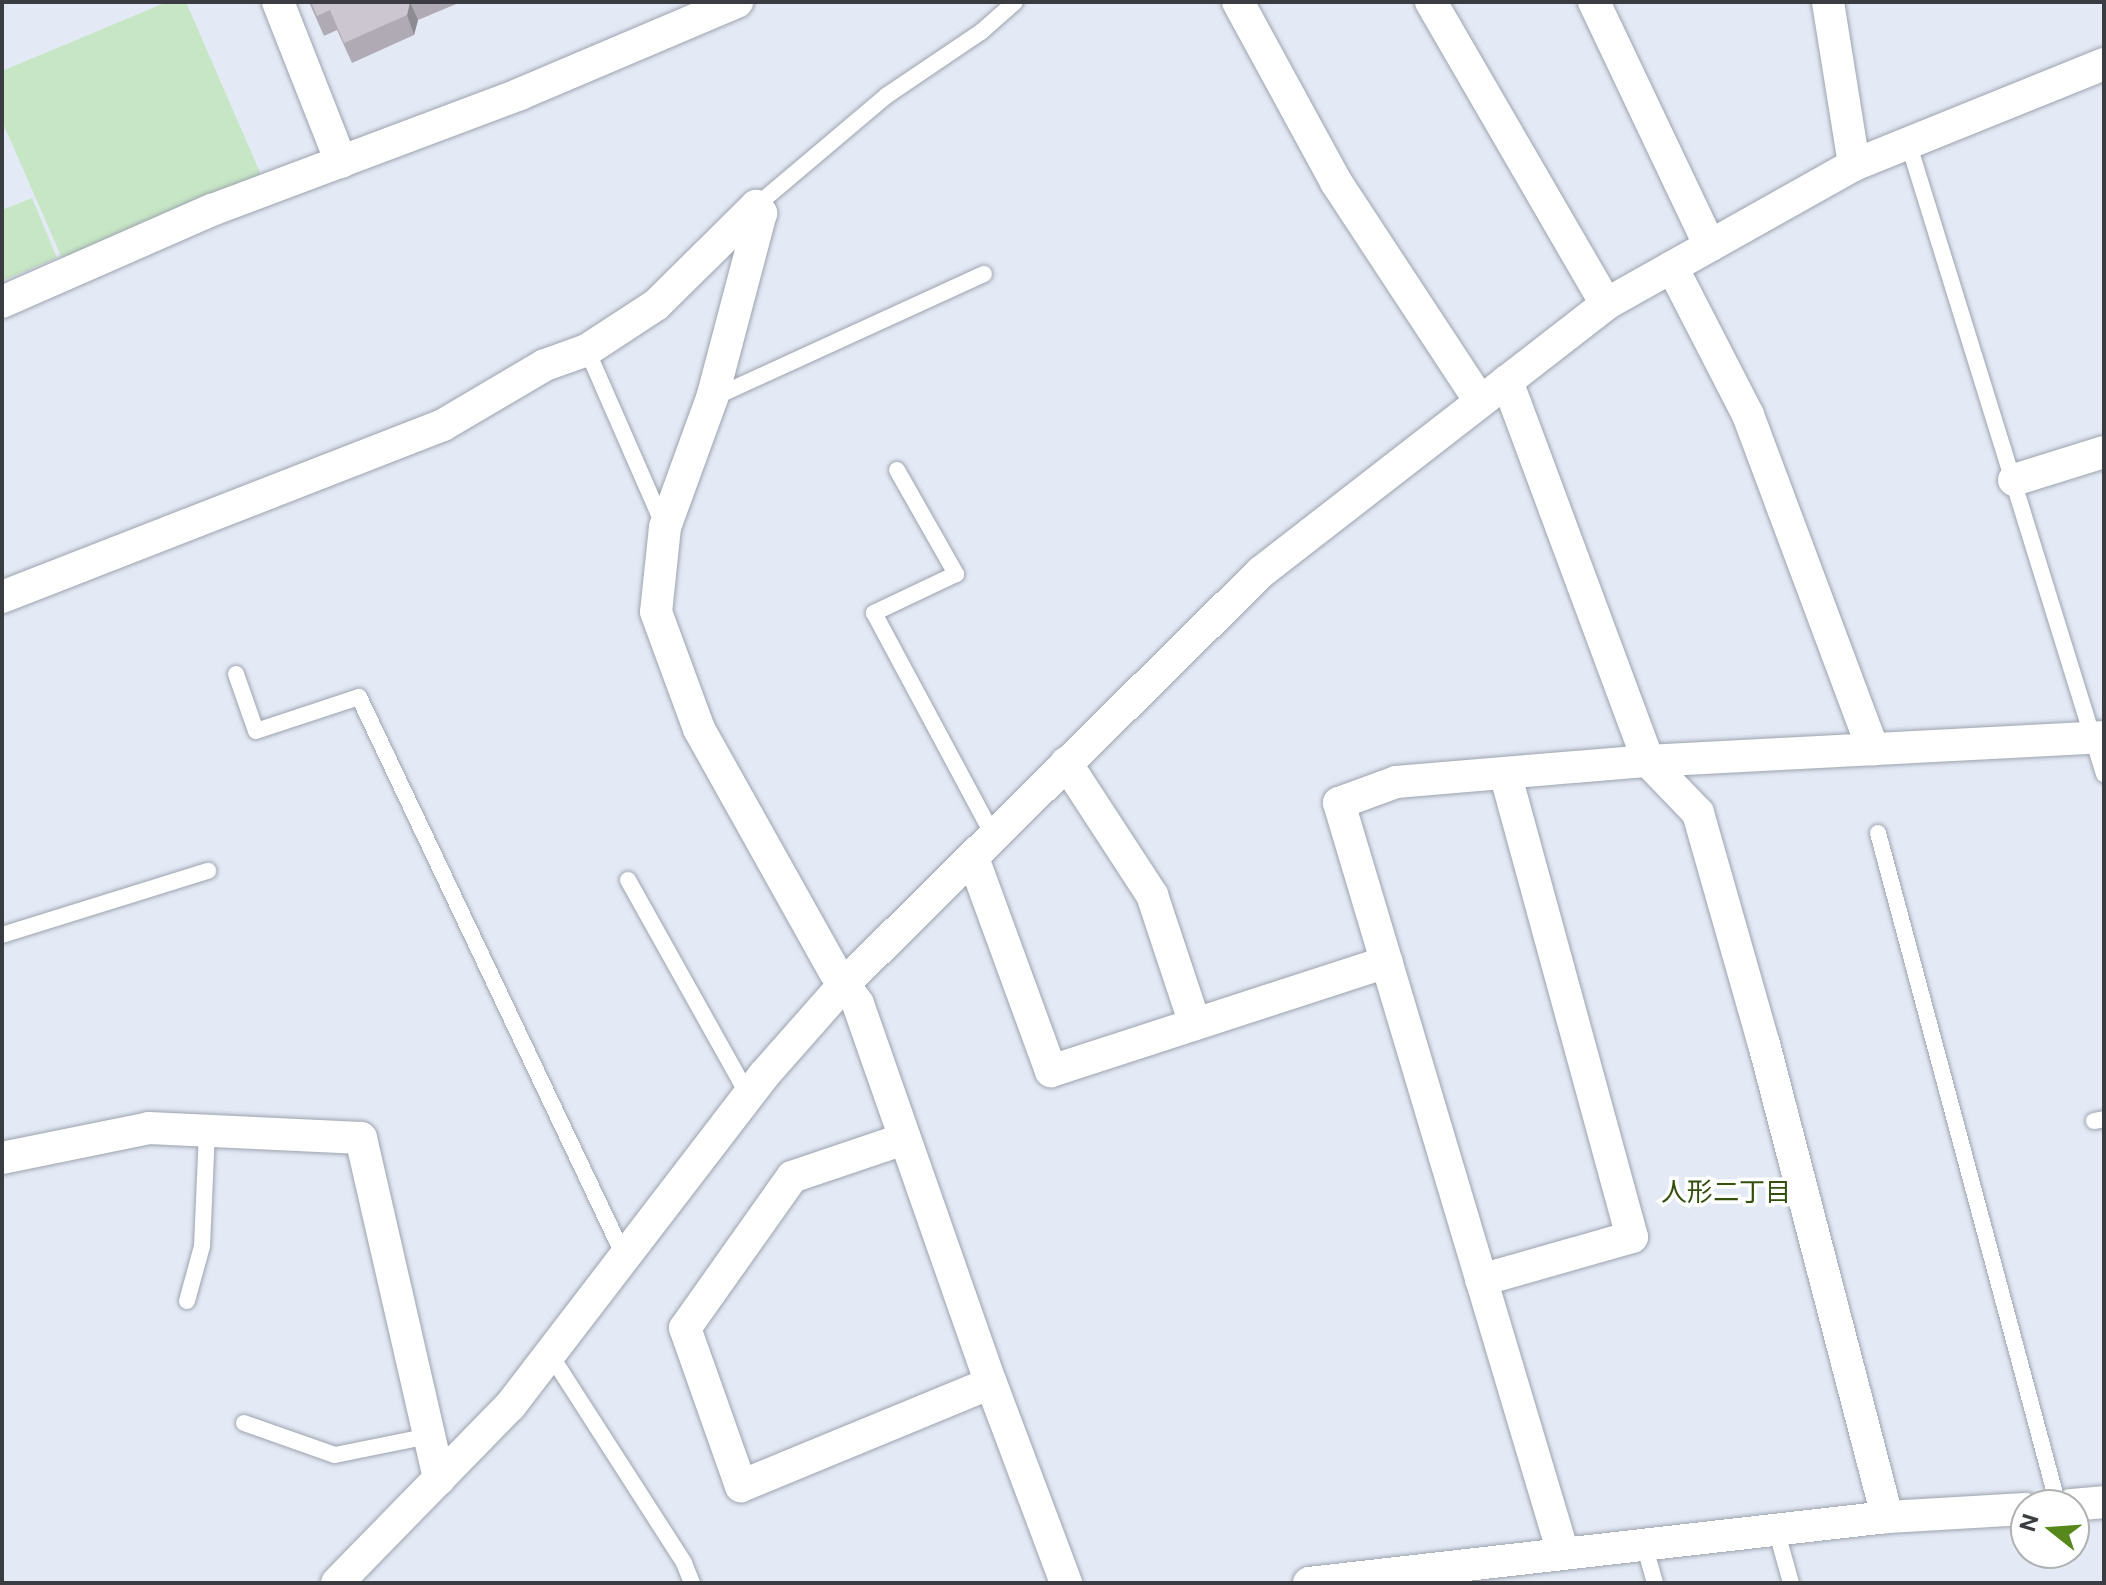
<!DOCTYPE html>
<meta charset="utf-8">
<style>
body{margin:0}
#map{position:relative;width:2106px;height:1585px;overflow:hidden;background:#e3eaf5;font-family:"Public Sans","Noto Sans JP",sans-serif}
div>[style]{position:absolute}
.green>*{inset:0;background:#c7e6c5}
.roads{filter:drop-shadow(0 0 2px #9da3ae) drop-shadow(0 0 2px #9da3ae)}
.service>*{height:16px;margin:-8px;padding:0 8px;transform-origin:8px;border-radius:8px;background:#fff}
.minor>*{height:32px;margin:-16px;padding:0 16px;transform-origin:16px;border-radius:16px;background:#fff}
.wall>*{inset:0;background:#afaab3}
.shaded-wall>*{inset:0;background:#8f8b92}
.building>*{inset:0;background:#ccc6d0}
span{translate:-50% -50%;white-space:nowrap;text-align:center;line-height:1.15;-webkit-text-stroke:7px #fff;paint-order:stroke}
.neighbourhood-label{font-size:26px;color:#32500c}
.frame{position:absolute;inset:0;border:4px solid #3a3c41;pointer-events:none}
.north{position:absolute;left:2010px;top:1489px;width:80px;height:80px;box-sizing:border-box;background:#fff;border:2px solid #b0b1b3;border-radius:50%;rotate:287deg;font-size:22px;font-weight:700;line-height:32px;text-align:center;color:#3a3c41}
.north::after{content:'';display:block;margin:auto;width:28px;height:36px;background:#57881c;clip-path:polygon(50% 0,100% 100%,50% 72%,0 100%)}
</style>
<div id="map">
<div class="green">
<i style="clip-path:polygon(167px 2px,186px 2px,262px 177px,62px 258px,2px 121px,2px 71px)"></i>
<i style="clip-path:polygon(32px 198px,57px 258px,2px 281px,2px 210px)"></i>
</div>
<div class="roads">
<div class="service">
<i style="left:1908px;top:142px;width:662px;rotate:72.77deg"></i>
<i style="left:756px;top:206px;width:170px;rotate:-40.2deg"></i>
<i style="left:886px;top:96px;width:115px;rotate:-34deg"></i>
<i style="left:981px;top:32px;width:45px;rotate:-41.4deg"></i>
<i style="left:587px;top:350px;width:192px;rotate:66.4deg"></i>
<i style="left:713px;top:398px;width:298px;rotate:-24.6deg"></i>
<i style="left:897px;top:470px;width:120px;rotate:60.4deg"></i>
<i style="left:956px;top:574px;width:91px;rotate:154.6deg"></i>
<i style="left:874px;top:613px;width:254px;rotate:61.8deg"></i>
<i style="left:236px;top:674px;width:60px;rotate:70.7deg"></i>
<i style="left:256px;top:731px;width:108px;rotate:-18.3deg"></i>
<i style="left:359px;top:697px;width:621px;rotate:64.63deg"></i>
<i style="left:1878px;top:833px;width:696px;rotate:75deg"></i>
<i style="left:628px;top:880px;width:246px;rotate:60.8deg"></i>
<i style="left:2px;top:935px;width:216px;rotate:-17.3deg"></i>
<i style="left:2094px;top:1121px;width:10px;rotate:-11deg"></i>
<i style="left:187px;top:1301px;width:57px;rotate:-74.7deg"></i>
<i style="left:202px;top:1246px;width:116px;rotate:-87.5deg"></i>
<i style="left:550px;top:1354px;width:248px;rotate:57.3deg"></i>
<i style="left:684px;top:1563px;width:22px;rotate:68deg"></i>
<i style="left:244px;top:1423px;width:96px;rotate:19.4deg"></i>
<i style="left:335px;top:1455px;width:96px;rotate:-11.4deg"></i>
<i style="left:1776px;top:1529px;width:56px;rotate:74.5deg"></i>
<i style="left:1644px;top:1544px;width:41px;rotate:74.2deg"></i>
</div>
<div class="minor">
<i style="left:278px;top:2px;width:172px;rotate:68.5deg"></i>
<i style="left:1238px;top:2px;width:205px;rotate:61.4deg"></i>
<i style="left:1336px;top:182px;width:261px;rotate:56.7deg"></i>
<i style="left:1431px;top:2px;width:349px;rotate:59.9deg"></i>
<i style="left:1594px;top:2px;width:270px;rotate:64.6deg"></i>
<i style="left:1828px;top:2px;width:165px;rotate:80.9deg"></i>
<i style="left:1672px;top:267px;width:166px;rotate:62.8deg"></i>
<i style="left:1748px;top:415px;width:357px;rotate:69.5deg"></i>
<i style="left:2px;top:302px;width:229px;rotate:-23.7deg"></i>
<i style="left:212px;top:210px;width:329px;rotate:-20.6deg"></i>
<i style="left:520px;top:94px;width:236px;rotate:-23deg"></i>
<i style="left:1507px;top:381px;width:405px;rotate:69.6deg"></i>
<i style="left:1648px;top:761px;width:72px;rotate:46.1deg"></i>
<i style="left:1698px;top:813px;width:240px;rotate:74.1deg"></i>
<i style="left:1764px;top:1044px;width:489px;rotate:75.4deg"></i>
<i style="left:2014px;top:480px;width:94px;rotate:-17.3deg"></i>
<i style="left:2px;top:597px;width:473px;rotate:-21.3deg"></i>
<i style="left:443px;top:425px;width:118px;rotate:-30.5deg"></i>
<i style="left:545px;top:365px;width:45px;rotate:-19.7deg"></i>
<i style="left:587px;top:350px;width:82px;rotate:-33.1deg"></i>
<i style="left:656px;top:305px;width:141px;rotate:-44.7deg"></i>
<i style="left:756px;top:206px;width:9px;rotate:54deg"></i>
<i style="left:761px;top:213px;width:191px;rotate:104.8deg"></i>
<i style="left:712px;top:398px;width:137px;rotate:110deg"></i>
<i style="left:665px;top:527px;width:85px;rotate:96deg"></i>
<i style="left:656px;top:612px;width:125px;rotate:69.8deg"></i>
<i style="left:699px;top:729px;width:278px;rotate:60.8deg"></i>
<i style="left:835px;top:972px;width:39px;rotate:54deg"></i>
<i style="left:858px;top:1004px;width:402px;rotate:70.7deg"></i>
<i style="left:991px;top:1383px;width:214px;rotate:69.4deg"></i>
<i style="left:1066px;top:763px;width:158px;rotate:56.9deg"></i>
<i style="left:1152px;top:895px;width:136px;rotate:71.6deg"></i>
<i style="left:973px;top:858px;width:227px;rotate:69.9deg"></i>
<i style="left:1051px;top:1071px;width:353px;rotate:-18deg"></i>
<i style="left:904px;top:1139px;width:118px;rotate:161.3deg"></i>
<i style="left:792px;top:1177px;width:185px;rotate:125.3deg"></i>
<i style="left:685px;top:1328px;width:168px;rotate:70.5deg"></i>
<i style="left:741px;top:1486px;width:270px;rotate:-22.4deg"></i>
<i style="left:2px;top:1158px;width:150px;rotate:-11.5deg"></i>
<i style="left:149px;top:1128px;width:212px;rotate:2.7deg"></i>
<i style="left:361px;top:1138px;width:350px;rotate:77.1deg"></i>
<i style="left:1481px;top:1280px;width:157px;rotate:-15.9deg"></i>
<i style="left:1632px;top:1237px;width:481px;rotate:-105.3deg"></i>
<i style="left:2071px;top:1505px;width:33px;rotate:-5deg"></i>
<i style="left:1563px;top:1553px;width:783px;rotate:-106.63deg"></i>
<i style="left:1339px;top:803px;width:61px;rotate:-20.2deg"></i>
<i style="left:1396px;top:782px;width:253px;rotate:-4.8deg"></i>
<i style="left:1648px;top:761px;width:457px;rotate:-3deg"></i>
<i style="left:337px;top:1583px;width:248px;rotate:-45.7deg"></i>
<i style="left:510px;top:1406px;width:417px;rotate:-52.5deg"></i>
<i style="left:764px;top:1075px;width:123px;rotate:-48.6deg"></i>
<i style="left:845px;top:983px;width:585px;rotate:-44.65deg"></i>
<i style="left:1261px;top:572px;width:437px;rotate:-37.8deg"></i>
<i style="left:1606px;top:304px;width:284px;rotate:-29.3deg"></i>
<i style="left:1854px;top:165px;width:270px;rotate:-22deg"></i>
<i style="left:1309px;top:1583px;width:582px;rotate:-6.51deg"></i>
<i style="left:1887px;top:1517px;width:139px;rotate:-3.3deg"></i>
</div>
</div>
<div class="wall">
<i style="clip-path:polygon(309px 2px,461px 2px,418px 20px,414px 35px,352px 63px,337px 30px,324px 36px)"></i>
</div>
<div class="shaded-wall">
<i style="clip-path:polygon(410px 2px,418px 20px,414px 35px,407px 15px)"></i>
</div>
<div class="building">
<i style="clip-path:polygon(311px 2px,410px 2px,407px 15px,344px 43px,330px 10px,317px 16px)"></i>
</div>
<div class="neighbourhood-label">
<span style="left:1726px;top:1192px">人形二丁目</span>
</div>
<div class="frame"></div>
<div class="north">N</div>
</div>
